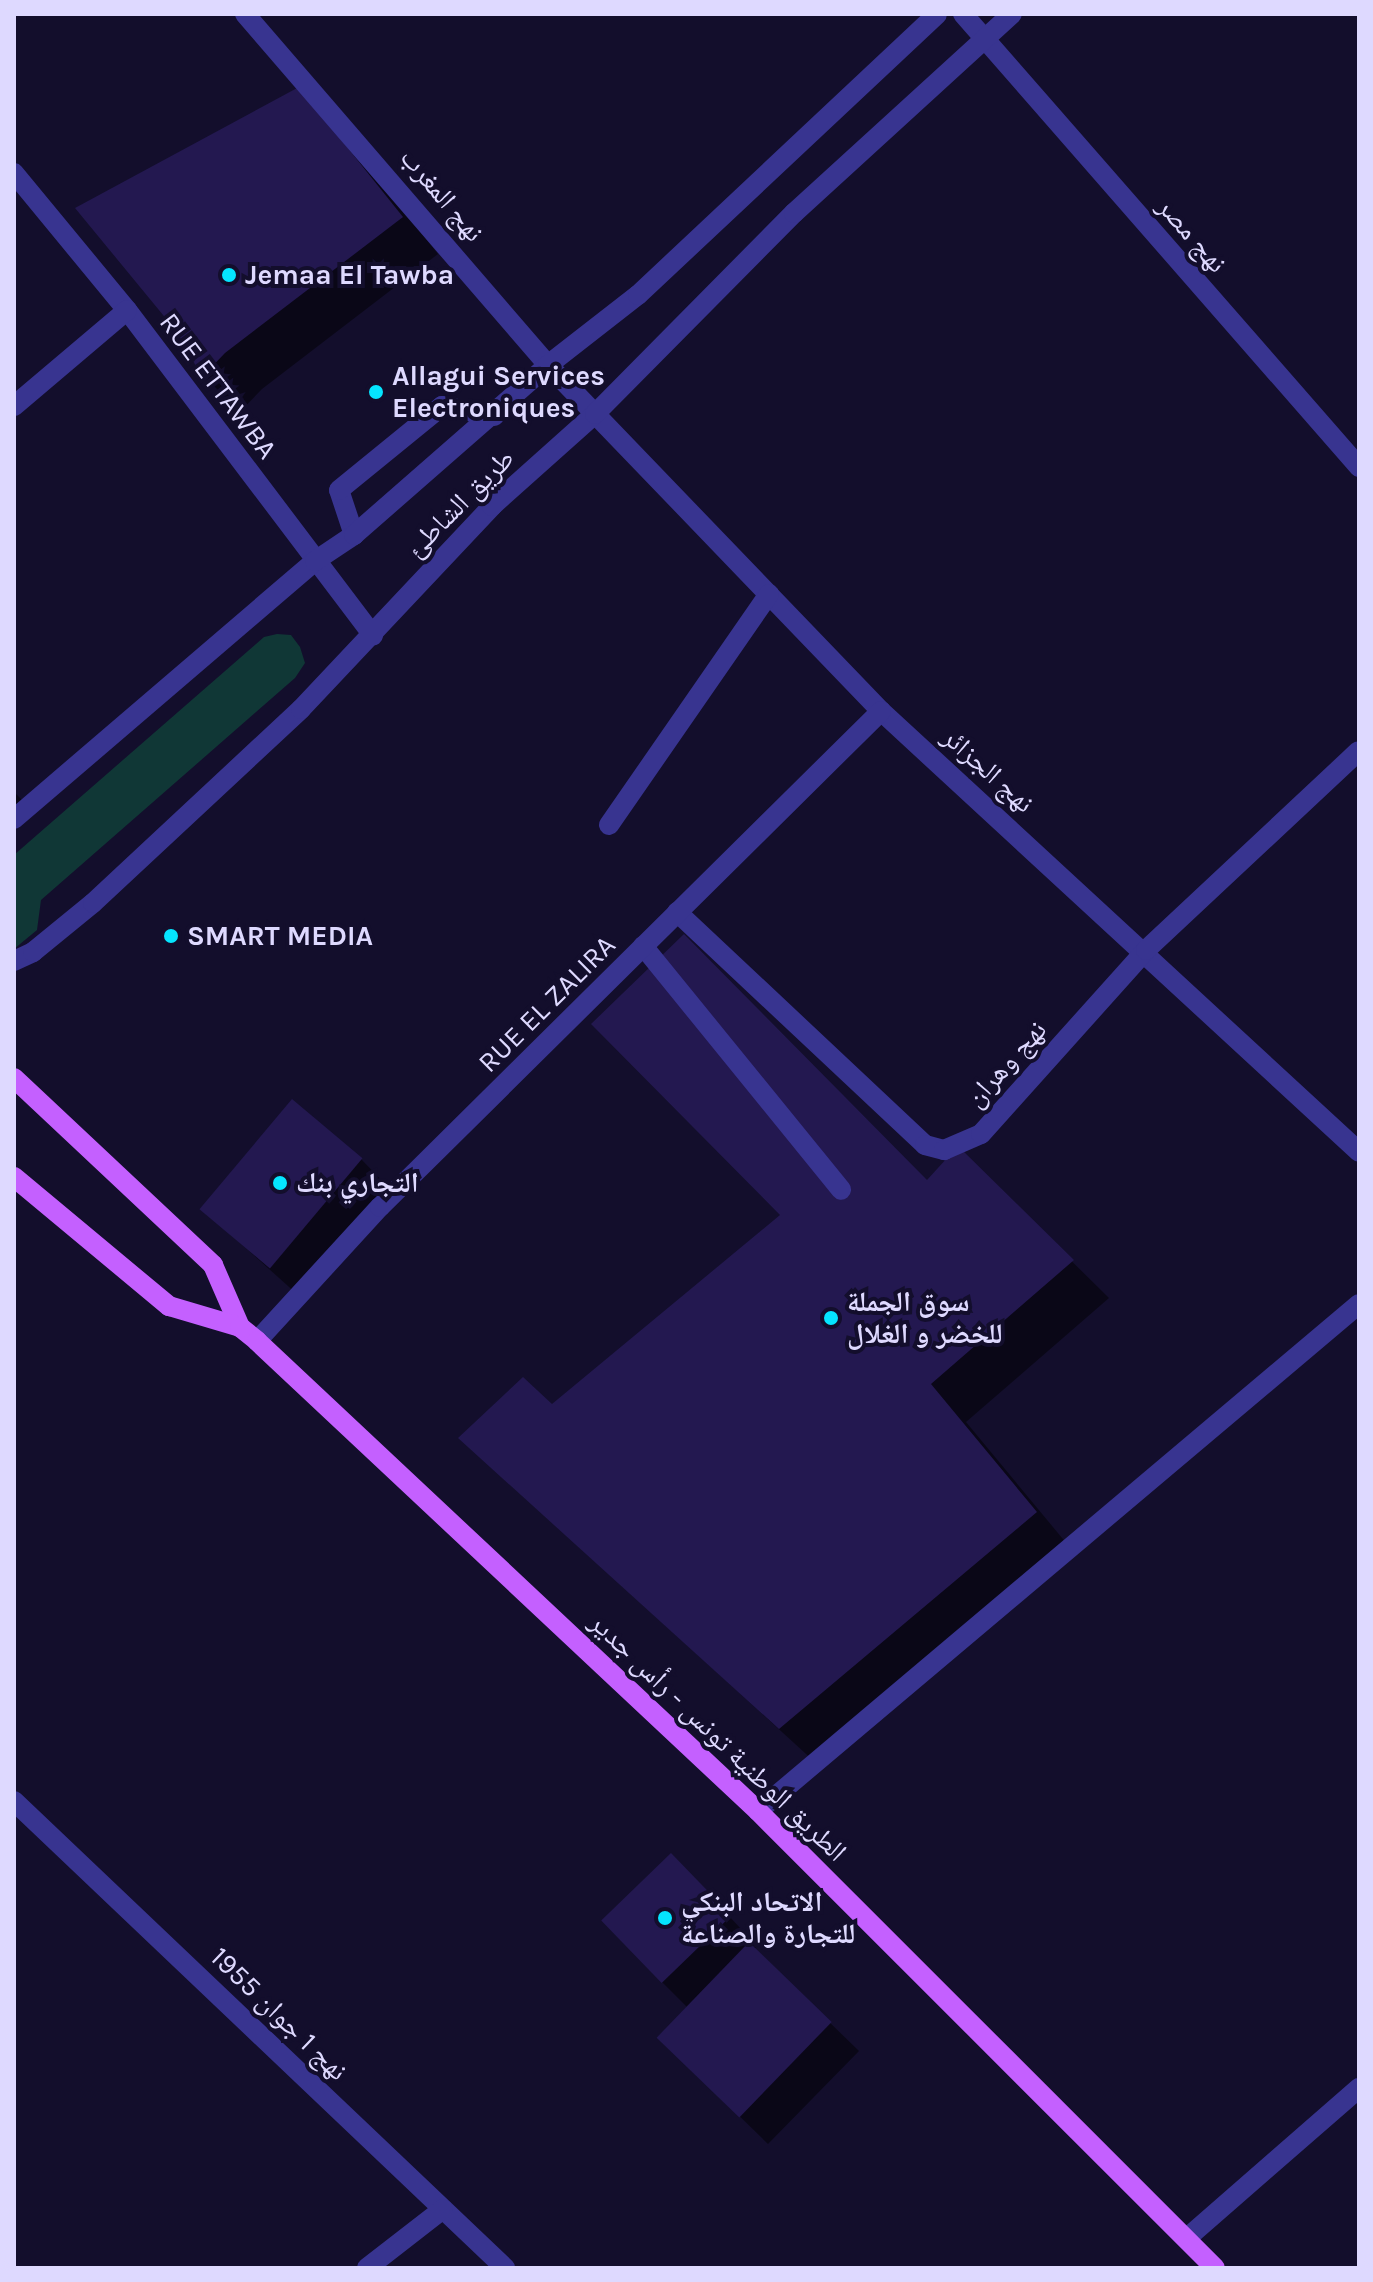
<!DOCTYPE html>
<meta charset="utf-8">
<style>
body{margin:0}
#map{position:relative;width:1373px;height:2282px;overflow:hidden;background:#130e2c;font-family:Karla,"Noto Naskh Arabic",sans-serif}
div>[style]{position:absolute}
.green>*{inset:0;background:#103736}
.shadow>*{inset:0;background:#0007}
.building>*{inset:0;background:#231850;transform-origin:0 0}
.minor>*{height:20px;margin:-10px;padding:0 10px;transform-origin:10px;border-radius:10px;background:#383490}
.major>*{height:20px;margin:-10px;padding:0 10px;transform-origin:10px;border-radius:10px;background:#c460ff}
.dots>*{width:22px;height:22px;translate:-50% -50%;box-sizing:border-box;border:4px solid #130e2c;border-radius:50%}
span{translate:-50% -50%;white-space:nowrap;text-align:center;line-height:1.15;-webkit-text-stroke:8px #130e2c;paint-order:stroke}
.street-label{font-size:28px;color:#ded9ff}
.poi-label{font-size:28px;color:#ded9ff;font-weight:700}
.left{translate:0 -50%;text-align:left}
.frame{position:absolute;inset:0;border:16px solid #ded9ff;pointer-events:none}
</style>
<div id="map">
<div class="green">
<i style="clip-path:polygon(277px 634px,291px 635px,300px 647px,305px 663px,295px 678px,41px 900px,37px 930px,14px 949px,14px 855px,264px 637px)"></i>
</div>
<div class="shadow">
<i style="clip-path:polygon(336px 126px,438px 254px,262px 389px,240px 412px,204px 376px,179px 331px)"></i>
<i style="clip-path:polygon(14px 792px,28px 806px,14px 818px)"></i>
<i style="clip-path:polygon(958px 1149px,1109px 1298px,966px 1422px,1072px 1550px,817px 1764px,461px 1438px,552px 1406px,927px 1183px)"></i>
<i style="clip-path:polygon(361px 1159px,389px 1188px,298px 1295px,201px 1208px)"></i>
<i style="clip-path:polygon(699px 1884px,757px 1946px,754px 1949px,859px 2051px,768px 2144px,687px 2065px,688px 2008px,661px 1981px)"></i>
</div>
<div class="building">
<i style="clip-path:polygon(299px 87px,403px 217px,225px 353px,202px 377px,177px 332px,75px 208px)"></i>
<i style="clip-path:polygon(684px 934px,927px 1180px,958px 1146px,1074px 1260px,931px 1384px,1037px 1512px,779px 1729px,458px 1438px,523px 1377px,552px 1404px,780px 1215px,591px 1024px)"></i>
<i style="left:292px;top:1099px;width:92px;height:144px;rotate:40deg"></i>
<i style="left:671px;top:1853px;width:87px;height:97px;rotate:46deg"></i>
<i style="left:749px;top:1942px;width:115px;height:133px;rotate:44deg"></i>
</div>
<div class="minor">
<i style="left:245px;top:14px;width:464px;rotate:49.2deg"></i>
<i style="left:548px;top:365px;width:480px;rotate:46.1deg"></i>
<i style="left:881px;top:711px;width:650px;rotate:42.69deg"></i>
<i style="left:963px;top:14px;width:602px;rotate:48.84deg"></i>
<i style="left:14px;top:173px;width:178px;rotate:50.5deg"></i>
<i style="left:127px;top:310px;width:408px;rotate:52.9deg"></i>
<i style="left:14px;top:406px;width:148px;rotate:-40.3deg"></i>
<i style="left:354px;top:535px;width:47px;rotate:-108.4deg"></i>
<i style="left:339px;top:490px;width:133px;rotate:-39.2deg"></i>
<i style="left:442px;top:406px;width:53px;rotate:10.9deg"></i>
<i style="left:14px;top:819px;width:396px;rotate:-40.6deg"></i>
<i style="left:315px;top:561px;width:47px;rotate:-33.7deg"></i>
<i style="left:354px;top:535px;width:258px;rotate:-41.2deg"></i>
<i style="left:548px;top:365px;width:114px;rotate:-37.9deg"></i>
<i style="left:638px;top:295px;width:410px;rotate:-43.2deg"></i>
<i style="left:609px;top:825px;width:281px;rotate:-55.3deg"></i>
<i style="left:677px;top:912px;width:340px;rotate:43.2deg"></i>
<i style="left:925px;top:1145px;width:20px;rotate:15deg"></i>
<i style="left:944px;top:1150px;width:40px;rotate:-23.4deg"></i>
<i style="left:981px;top:1134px;width:247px;rotate:-48.1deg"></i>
<i style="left:1146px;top:950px;width:291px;rotate:-43.1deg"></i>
<i style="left:643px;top:946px;width:314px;rotate:50.9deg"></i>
<i style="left:14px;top:961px;width:21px;rotate:-25deg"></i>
<i style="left:33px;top:952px;width:77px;rotate:-39.2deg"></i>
<i style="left:93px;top:903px;width:284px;rotate:-43deg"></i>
<i style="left:301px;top:709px;width:279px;rotate:-46.7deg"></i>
<i style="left:492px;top:506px;width:138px;rotate:-41.8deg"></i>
<i style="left:595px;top:414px;width:283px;rotate:-45.3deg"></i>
<i style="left:794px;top:213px;width:295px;rotate:-42.4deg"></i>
<i style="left:257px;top:1341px;width:182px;rotate:-47.5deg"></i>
<i style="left:380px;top:1207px;width:705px;rotate:-44.71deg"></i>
<i style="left:14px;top:1801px;width:678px;rotate:43.56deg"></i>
<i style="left:758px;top:1811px;width:786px;rotate:-40.15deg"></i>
<i style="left:1187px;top:2238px;width:228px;rotate:-41.1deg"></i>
<i style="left:367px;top:2268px;width:96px;rotate:-37.8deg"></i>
</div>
<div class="major">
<i style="left:14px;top:1078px;width:273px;rotate:43.2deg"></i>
<i style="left:213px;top:1265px;width:68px;rotate:66.5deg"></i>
<i style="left:14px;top:1177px;width:202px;rotate:39.8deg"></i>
<i style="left:169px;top:1306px;width:74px;rotate:16.5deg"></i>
<i style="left:240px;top:1327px;width:22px;rotate:39deg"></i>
<i style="left:257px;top:1341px;width:687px;rotate:43.17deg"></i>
<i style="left:758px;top:1811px;width:646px;rotate:45deg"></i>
</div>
<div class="dots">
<i style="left:229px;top:275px;background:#05e5ff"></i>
<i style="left:376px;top:392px;background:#05e5ff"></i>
<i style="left:171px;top:936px;background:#05e5ff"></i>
<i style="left:280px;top:1183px;background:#05e5ff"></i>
<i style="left:831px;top:1318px;background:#05e5ff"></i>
<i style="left:665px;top:1918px;background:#05e5ff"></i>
</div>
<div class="street-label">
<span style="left:442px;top:195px;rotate:50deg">نهج المغرب</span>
<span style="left:1192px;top:235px;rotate:49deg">نهج مصر</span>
<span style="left:218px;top:386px;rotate:53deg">RUE ETTAWBA</span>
<span style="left:460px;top:503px;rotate:-45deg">طريق الشاطئ</span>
<span style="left:988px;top:770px;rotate:42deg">نهج الجزائر</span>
<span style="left:547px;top:1004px;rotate:-45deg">RUE EL ZALIRA</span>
<span style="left:1006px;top:1064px;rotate:-48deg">نهج وهران</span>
<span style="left:718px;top:1737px;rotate:44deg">الطريق الوطنية تونس - رأس جدير</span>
<span style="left:279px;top:2014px;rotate:44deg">نهج 1 جوان 1955</span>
</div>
<div class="poi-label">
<span class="left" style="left:245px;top:275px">Jemaa El Tawba</span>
<span class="left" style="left:392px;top:392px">Allagui Services<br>Electroniques</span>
<span class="left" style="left:187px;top:936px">SMART MEDIA</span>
<span class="left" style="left:296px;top:1183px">التجاري بنك</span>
<span class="left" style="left:847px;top:1318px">سوق الجملة<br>للخضر و الغلال</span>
<span class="left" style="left:681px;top:1918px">الاتحاد البنكي<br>للتجارة والصناعة</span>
</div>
<div class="frame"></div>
</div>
